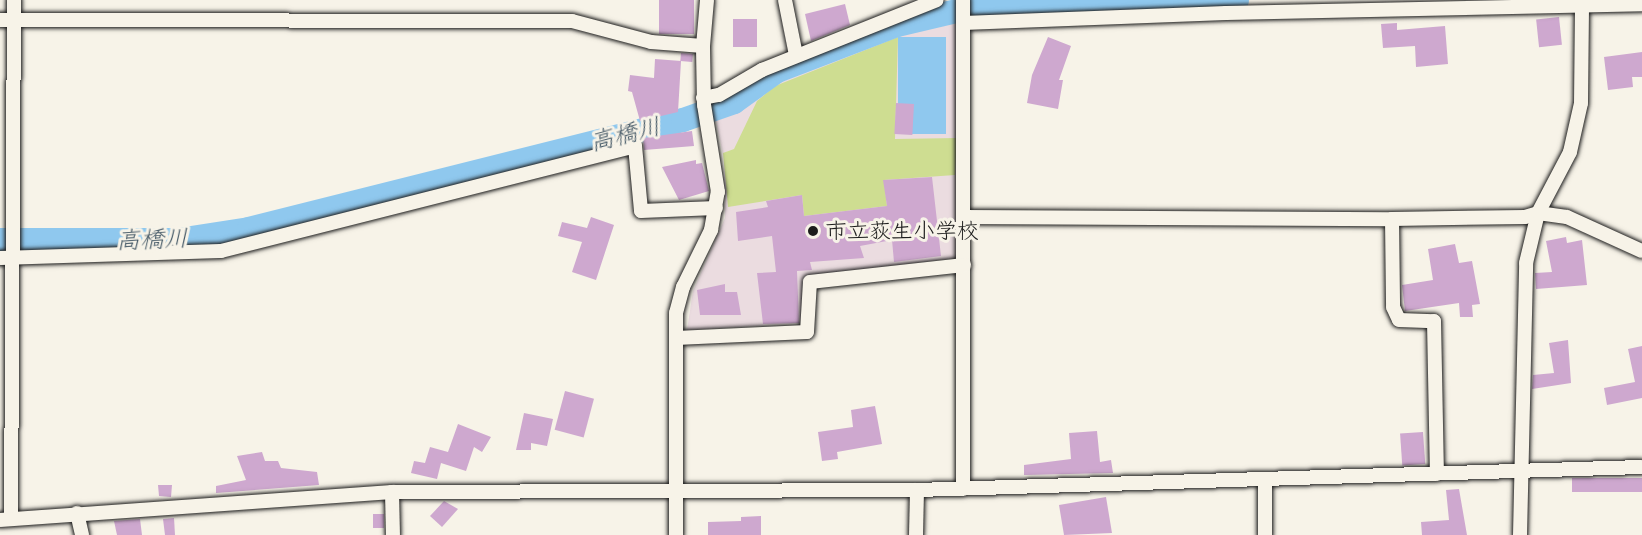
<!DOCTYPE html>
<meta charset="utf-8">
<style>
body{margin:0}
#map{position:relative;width:1642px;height:535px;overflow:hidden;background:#f7f3e8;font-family:"Patrick Hand","Klee One",sans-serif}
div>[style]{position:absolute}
.built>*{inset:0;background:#ebdce0}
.green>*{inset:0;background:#cedd91}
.water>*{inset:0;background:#8fc8ee;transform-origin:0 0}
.river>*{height:24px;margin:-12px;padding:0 12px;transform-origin:12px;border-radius:12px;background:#8fc8ee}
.building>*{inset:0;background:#cea8cf;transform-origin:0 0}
.roads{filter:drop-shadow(0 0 2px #1c1c1c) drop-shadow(0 0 2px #1c1c1c)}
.minor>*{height:14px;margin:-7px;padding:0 7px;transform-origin:7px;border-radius:7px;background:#f7f3e8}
.dots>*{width:16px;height:16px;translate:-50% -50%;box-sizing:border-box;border:3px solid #f7f3e8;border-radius:50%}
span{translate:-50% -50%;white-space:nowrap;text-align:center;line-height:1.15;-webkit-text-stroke:6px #f7f3e8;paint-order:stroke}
.poi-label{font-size:22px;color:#1c1c1c}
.left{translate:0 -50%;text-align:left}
.water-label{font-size:24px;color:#445866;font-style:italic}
</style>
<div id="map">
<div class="built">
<i style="clip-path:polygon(957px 20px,957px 258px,806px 276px,804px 323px,687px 330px,693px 291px,725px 218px,724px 160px,715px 117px,730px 112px,769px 87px,907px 32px)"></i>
</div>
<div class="green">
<i style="clip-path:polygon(898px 37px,895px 139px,957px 138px,955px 175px,884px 180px,887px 206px,804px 216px,802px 195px,728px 207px,723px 153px,734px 149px,757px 101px,775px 86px)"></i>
</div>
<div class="water">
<i style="left:898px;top:37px;width:48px;height:97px"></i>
</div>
<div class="river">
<i style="left:0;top:240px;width:178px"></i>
<i style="left:178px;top:240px;width:72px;rotate:-8.8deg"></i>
<i style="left:249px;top:229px;width:447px;rotate:-14.1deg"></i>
<i style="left:683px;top:120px;width:54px;rotate:-19.4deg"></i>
<i style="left:734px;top:102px;width:53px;rotate:-35.8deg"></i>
<i style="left:777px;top:71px;width:129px;rotate:-21deg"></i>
<i style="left:897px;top:25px;width:87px;rotate:-13.2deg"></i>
<i style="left:982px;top:5px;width:255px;rotate:-1.1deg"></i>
</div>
<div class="building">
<i style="left:659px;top:0;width:35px;height:34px"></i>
<i style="clip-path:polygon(845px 4px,850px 25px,811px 41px,805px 14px)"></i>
<i style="left:1559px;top:17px;width:28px;height:23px;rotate:84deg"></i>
<i style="left:733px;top:19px;width:24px;height:28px"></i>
<i style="clip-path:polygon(1397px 23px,1397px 30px,1445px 26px,1448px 64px,1416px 67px,1415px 46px,1383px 48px,1381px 24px)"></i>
<i style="clip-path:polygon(1048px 37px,1071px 46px,1059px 80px,1063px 80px,1058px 109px,1027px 103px,1032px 75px)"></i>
<i style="clip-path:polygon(1642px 52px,1642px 77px,1632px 77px,1633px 87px,1608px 90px,1604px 57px)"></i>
<i style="left:681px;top:53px;width:12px;height:8px;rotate:5deg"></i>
<i style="clip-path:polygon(655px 59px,681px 61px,678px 112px,640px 121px,632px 92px,628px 91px,630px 75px,654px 78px)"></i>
<i style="left:896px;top:103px;width:18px;height:31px;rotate:3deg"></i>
<i style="clip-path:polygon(692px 131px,694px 146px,644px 150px,643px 138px)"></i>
<i style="clip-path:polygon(696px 160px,696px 164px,702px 163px,709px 191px,679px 200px,662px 167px)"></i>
<i style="clip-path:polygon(932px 177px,941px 256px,894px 262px,892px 240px,860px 246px,864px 258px,810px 262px,812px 270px,797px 271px,799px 323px,763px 324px,757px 273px,776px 272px,772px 236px,738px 241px,736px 212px,768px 207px,766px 201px,802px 195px,804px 216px,887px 206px,883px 180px)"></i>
<i style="clip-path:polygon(591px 217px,614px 225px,596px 280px,572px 272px,582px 242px,558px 236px,562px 222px,587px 228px)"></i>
<i style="clip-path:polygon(1566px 237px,1567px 243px,1582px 240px,1587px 285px,1536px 289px,1535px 273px,1552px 272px,1546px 241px)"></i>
<i style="clip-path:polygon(1455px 244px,1459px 263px,1472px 261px,1480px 304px,1472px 305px,1473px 317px,1460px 317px,1459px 303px,1405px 311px,1402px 285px,1433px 280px,1428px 249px)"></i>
<i style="clip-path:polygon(725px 284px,725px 292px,737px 292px,741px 315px,700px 315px,697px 290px)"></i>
<i style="clip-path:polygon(1568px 340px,1571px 383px,1532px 389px,1533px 375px,1554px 373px,1549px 343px)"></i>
<i style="clip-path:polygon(1642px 346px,1642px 398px,1607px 405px,1604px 388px,1635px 382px,1628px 349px)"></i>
<i style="left:565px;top:391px;width:30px;height:40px;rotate:15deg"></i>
<i style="clip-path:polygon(875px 406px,882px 444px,837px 452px,838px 459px,822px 461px,818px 432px,853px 427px,851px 410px)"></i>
<i style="clip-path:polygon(524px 413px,553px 419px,547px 446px,531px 443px,531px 450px,516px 450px)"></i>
<i style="clip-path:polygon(458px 424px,491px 437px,482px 452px,474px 447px,466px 471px,441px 463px,437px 479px,411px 473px,414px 461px,425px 463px,430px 447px,448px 452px)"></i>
<i style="clip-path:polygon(1097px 431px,1100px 462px,1111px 460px,1113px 473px,1024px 475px,1024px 465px,1071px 459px,1069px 433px)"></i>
<i style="left:1423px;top:432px;width:32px;height:23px;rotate:86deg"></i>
<i style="clip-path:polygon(262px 452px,265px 461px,278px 461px,281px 468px,317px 472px,319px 485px,216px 493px,216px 486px,246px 480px,237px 456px)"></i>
<i style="left:1642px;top:478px;width:14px;height:70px;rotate:90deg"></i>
<i style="clip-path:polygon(158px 485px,172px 485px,171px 497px,159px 496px)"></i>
<i style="clip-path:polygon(1459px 489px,1467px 535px,1422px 535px,1421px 522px,1449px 520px,1446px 490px)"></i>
<i style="clip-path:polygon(1106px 497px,1112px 533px,1064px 535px,1059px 505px)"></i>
<i style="clip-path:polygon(444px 501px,458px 509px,442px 527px,430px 516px)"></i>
<i style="left:384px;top:514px;width:14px;height:11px;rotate:90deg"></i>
<i style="clip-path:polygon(761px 516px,761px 535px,708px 535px,708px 522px,741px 521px,741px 517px)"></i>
<i style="clip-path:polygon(174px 518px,175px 535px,165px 535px,163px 519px)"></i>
<i style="clip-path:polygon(140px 519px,142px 535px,117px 535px,114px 521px)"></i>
</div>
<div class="roads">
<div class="minor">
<i style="left:785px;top:0;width:56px;rotate:78.7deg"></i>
<i style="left:963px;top:0;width:489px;rotate:90deg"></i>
<i style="left:0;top:20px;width:572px;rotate:0.1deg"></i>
<i style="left:572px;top:21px;width:82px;rotate:14.9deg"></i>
<i style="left:651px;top:42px;width:52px;rotate:4.4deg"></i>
<i style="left:963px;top:23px;width:263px;rotate:-2.2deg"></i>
<i style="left:1226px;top:13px;width:416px;rotate:-1.2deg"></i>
<i style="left:703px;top:98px;width:16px;rotate:-11deg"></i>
<i style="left:719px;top:95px;width:50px;rotate:-30.2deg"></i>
<i style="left:762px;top:70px;width:188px;rotate:-21.8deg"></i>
<i style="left:964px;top:217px;width:428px;rotate:0.3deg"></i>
<i style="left:1392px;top:219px;width:133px;rotate:-0.9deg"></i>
<i style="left:1525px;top:217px;width:14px;rotate:-17deg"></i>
<i style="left:1538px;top:213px;width:29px;rotate:8deg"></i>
<i style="left:1567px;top:217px;width:82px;rotate:24.4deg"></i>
<i style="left:1392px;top:219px;width:88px;rotate:89.3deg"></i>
<i style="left:1393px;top:307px;width:14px;rotate:65deg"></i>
<i style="left:1399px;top:320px;width:35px;rotate:2deg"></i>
<i style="left:1434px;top:321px;width:153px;rotate:88.9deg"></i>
<i style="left:0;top:258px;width:221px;rotate:-1.8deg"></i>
<i style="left:221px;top:251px;width:427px;rotate:-14.2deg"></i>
<i style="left:635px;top:146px;width:65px;rotate:84.7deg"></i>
<i style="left:641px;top:211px;width:75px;rotate:-2.3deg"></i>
<i style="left:676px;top:338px;width:131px;rotate:-2.6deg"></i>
<i style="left:807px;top:332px;width:50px;rotate:-86.6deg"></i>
<i style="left:810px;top:282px;width:155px;rotate:-6.3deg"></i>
<i style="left:392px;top:492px;width:43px;rotate:88.7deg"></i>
<i style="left:77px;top:513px;width:23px;rotate:77deg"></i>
<i style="left:11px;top:518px;width:518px;rotate:-89.67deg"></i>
<i style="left:0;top:520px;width:393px;rotate:-4.1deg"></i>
<i style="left:392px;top:492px;width:525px;rotate:-0.22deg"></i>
<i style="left:917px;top:490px;width:725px;rotate:-1.82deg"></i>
<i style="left:676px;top:535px;width:222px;rotate:-90deg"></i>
<i style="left:676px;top:313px;width:27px;rotate:-75deg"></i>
<i style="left:683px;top:287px;width:64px;rotate:-63.8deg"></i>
<i style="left:711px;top:230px;width:39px;rotate:-80deg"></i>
<i style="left:718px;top:192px;width:88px;rotate:-99.1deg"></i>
<i style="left:704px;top:105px;width:59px;rotate:-91deg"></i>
<i style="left:703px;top:46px;width:46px;rotate:-85deg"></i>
<i style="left:916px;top:535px;width:45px;rotate:-88.7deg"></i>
<i style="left:1265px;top:535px;width:56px;rotate:-90deg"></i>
<i style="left:1520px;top:535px;width:272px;rotate:-88.7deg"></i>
<i style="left:1526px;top:263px;width:51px;rotate:-76.5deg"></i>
<i style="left:1538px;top:213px;width:69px;rotate:-62.3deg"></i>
<i style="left:1570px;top:152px;width:50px;rotate:-77.3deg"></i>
<i style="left:1581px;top:103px;width:103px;rotate:-89.4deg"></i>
</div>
</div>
<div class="dots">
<i style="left:813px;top:231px;background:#1c1c1c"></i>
</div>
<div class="poi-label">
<span class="left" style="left:825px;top:231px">市立荻生小学校</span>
</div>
<div class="water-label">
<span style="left:625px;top:134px;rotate:-14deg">高橋川</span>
<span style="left:152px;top:239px;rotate:-2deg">高橋川</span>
</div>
</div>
